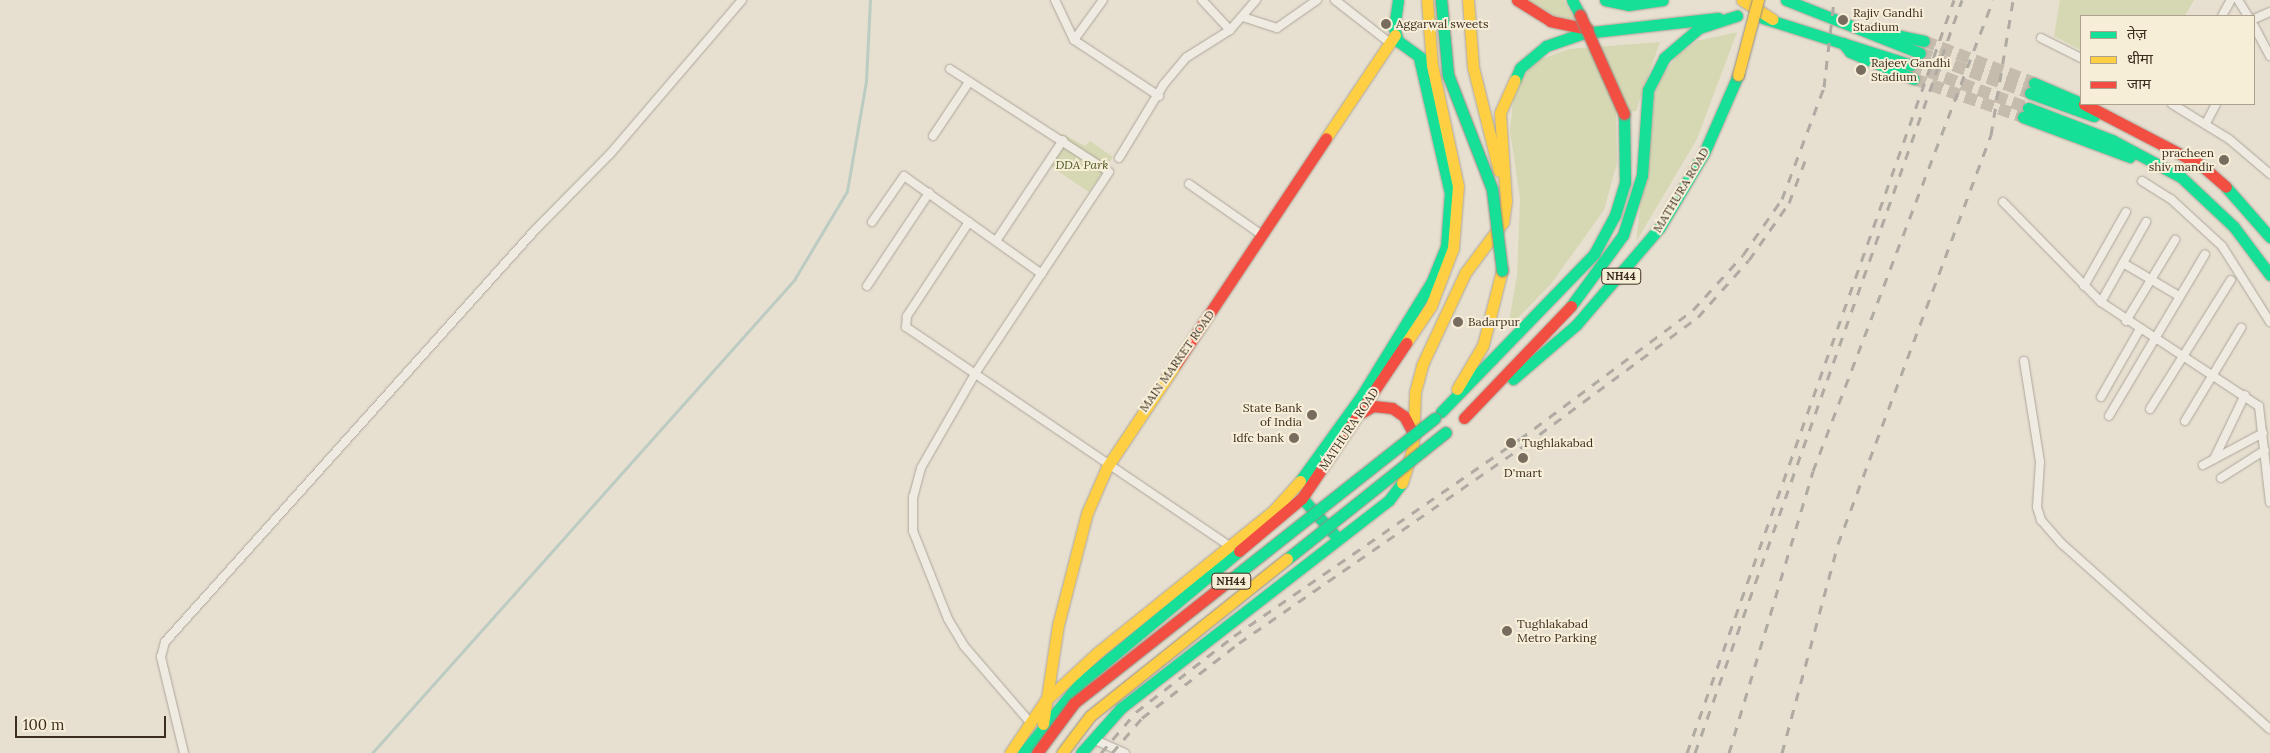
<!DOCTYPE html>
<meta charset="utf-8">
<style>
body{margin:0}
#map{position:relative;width:2270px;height:753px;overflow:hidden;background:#e7e0d1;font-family:Lora,"Noto Sans Devanagari",serif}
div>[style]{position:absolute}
.green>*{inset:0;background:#d6d7b3}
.stream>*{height:3px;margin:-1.5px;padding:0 1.5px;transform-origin:1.5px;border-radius:1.5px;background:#bcccc2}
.primary-tunnel>*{height:12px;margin-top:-6px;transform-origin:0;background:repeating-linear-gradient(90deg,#c5bcae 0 12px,transparent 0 18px)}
.roads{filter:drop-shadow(0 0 1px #ada599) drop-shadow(0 0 1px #ada599)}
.street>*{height:8px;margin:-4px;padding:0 4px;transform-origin:4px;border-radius:4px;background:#efebe3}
.fast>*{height:11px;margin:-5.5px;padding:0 5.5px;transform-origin:5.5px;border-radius:5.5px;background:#16e098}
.slow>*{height:11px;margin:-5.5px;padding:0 5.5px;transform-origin:5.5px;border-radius:5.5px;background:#ffcf43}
.jam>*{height:11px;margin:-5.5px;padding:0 5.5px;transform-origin:5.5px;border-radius:5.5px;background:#f24e42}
.rail>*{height:3px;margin-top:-1.5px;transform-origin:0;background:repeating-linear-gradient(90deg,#afaaa2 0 9px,transparent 0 18px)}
.bridges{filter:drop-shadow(0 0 1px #928b80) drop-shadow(0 0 1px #928b80)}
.fast-bridge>*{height:11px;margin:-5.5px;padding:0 5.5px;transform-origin:5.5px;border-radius:5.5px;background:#16e098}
.slow-bridge>*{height:11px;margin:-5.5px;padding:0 5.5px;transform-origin:5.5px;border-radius:5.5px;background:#ffcf43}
.jam-bridge>*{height:11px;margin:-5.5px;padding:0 5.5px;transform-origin:5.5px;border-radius:5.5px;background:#f24e42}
.dots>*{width:14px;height:14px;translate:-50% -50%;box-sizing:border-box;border:2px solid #f7eed8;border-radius:50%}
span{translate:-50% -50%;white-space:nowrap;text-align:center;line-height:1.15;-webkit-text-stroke:4px #f7eed8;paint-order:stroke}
.shield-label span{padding:1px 4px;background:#f7eed8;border:1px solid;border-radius:4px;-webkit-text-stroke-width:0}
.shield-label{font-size:11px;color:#3d2e20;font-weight:700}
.poi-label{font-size:12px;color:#3d2e20}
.left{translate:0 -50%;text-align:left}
.right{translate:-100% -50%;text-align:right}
.park-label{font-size:12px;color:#4d5a26;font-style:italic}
.street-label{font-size:12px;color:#3d2e20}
.legend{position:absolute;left:2080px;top:15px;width:175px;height:90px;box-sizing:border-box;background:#f7eed8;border:1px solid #ada18e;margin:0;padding:6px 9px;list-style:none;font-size:15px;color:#3d2e20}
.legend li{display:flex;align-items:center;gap:10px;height:25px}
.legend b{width:25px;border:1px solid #ada18e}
.scale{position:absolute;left:15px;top:716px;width:151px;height:22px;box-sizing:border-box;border:2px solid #3d2e20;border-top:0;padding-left:6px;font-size:15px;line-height:18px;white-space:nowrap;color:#3d2e20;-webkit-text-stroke:4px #f7eed8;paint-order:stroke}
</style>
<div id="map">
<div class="green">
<i style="clip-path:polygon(1527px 0,1564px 0,1575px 20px,1555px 16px)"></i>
<i style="clip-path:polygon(2060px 0,2194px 0,2185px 16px,2081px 16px,2081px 50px,2054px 36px)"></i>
<i style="clip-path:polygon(1737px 32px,1697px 139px,1636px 242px,1653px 98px,1663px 75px,1677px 56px,1697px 41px)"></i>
<i style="clip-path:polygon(1660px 42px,1636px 111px,1616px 113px,1617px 163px,1604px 210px,1551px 284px,1508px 328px,1517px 275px,1520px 199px,1510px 131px,1513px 101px,1524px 75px,1539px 60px,1569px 49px)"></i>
<i style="clip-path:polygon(1063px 134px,1085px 146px,1090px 141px,1113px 157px,1089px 192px,1044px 162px)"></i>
</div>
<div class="stream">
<i style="left:372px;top:753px;width:634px;rotate:-48.26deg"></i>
<i style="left:794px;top:280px;width:104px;rotate:-59.2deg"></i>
<i style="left:847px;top:191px;width:112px;rotate:-80.2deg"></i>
<i style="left:866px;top:81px;width:81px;rotate:-87.2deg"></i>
</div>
<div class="primary-tunnel">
<i style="left:1924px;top:41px;width:118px;rotate:20.9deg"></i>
<i style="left:1920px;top:53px;width:117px;rotate:20deg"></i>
<i style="left:1911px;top:65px;width:125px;rotate:20.2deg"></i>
<i style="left:1914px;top:79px;width:115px;rotate:19.2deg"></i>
</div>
<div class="roads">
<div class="street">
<i style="left:1055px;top:0;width:44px;rotate:64.6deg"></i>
<i style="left:1074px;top:40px;width:102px;rotate:33.4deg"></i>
<i style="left:1202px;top:0;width:41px;rotate:47deg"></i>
<i style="left:1335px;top:0;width:70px;rotate:38deg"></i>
<i style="left:2238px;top:0;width:19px;rotate:58deg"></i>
<i style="left:2222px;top:16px;width:18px;rotate:-61deg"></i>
<i style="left:1243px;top:17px;width:36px;rotate:18deg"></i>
<i style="left:1277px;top:28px;width:49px;rotate:-35deg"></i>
<i style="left:2254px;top:19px;width:17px;rotate:-24deg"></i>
<i style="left:2254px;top:26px;width:34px;rotate:62deg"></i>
<i style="left:2041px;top:38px;width:45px;rotate:26.6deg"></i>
<i style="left:1074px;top:40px;width:49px;rotate:-54.1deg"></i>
<i style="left:950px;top:69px;width:189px;rotate:32.9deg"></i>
<i style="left:1109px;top:172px;width:242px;rotate:123.6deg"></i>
<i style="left:975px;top:374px;width:108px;rotate:119.9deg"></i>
<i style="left:921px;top:468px;width:30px;rotate:105deg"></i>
<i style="left:913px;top:497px;width:34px;rotate:90deg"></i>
<i style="left:913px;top:531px;width:95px;rotate:68.3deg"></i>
<i style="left:948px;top:619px;width:31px;rotate:59deg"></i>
<i style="left:964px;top:646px;width:99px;rotate:49.1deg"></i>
<i style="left:2172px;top:104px;width:67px;rotate:31.6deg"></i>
<i style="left:2229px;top:139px;width:54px;rotate:40.5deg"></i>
<i style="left:2206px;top:123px;width:21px;rotate:-62deg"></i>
<i style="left:933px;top:136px;width:65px;rotate:-56.3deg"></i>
<i style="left:1119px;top:158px;width:87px;rotate:-58.7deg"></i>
<i style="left:1164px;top:84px;width:35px;rotate:-50deg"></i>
<i style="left:1187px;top:57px;width:51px;rotate:-32.1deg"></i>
<i style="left:1230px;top:30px;width:40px;rotate:-49deg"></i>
<i style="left:2142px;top:181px;width:34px;rotate:32deg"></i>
<i style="left:2171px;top:199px;width:69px;rotate:42.7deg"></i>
<i style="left:2222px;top:246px;width:90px;rotate:57.7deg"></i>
<i style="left:1189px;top:184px;width:89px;rotate:34.9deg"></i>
<i style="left:2003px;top:202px;width:140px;rotate:45.6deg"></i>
<i style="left:2101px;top:302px;width:189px;rotate:33.4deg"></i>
<i style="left:2259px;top:406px;width:97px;rotate:83.5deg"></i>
<i style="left:872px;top:222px;width:56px;rotate:-55.2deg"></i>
<i style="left:904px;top:176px;width:169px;rotate:35.4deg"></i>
<i style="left:969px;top:222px;width:113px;rotate:123.4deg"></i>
<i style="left:907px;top:316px;width:11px;rotate:95deg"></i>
<i style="left:906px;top:327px;width:392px;rotate:34.1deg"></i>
<i style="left:996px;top:241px;width:121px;rotate:-56.4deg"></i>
<i style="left:2123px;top:263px;width:65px;rotate:30.5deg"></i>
<i style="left:867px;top:286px;width:112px;rotate:-56.3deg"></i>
<i style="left:2084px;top:286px;width:85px;rotate:-60.4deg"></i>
<i style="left:2101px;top:302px;width:92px;rotate:-60.6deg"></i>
<i style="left:2126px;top:321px;width:95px;rotate:-58.8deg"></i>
<i style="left:2024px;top:361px;width:102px;rotate:81deg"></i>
<i style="left:2040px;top:462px;width:45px;rotate:93.8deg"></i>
<i style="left:2037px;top:507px;width:14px;rotate:73deg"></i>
<i style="left:2041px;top:520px;width:32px;rotate:49deg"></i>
<i style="left:2062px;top:544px;width:278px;rotate:41.7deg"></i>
<i style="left:2101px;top:397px;width:78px;rotate:-60.2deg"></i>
<i style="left:2150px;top:409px;width:152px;rotate:-57.9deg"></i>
<i style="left:2109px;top:416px;width:188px;rotate:-59.3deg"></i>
<i style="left:2185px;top:421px;width:109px;rotate:-58.9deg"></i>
<i style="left:2214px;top:459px;width:71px;rotate:-64.2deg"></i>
<i style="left:2203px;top:465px;width:68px;rotate:-28.1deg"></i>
<i style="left:2221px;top:478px;width:52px;rotate:-32.5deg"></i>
<i style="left:1093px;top:739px;width:35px;rotate:24deg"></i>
<i style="left:184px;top:753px;width:99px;rotate:-103.5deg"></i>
<i style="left:161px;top:657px;width:16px;rotate:-75deg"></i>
<i style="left:165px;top:642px;width:554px;rotate:-48.07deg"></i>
<i style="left:535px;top:230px;width:107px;rotate:-45.4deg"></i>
<i style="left:610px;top:154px;width:203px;rotate:-49.4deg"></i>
</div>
<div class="fast">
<i style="left:1398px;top:0;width:28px;rotate:98deg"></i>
<i style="left:1394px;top:28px;width:14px;rotate:73deg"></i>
<i style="left:1398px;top:41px;width:34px;rotate:36deg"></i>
<i style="left:1572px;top:0;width:17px;rotate:62deg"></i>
<i style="left:1605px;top:0;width:24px;rotate:12deg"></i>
<i style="left:1628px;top:5px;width:35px;rotate:-8deg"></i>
<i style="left:1786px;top:0;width:144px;rotate:21.6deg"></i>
<i style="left:1763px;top:18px;width:155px;rotate:17.6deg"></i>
<i style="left:1871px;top:30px;width:54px;rotate:11.7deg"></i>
<i style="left:1843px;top:43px;width:11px;rotate:52deg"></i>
<i style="left:1850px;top:52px;width:69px;rotate:22.9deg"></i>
<i style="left:1515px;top:80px;width:13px;rotate:-67deg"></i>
<i style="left:1520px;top:68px;width:34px;rotate:-40deg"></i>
<i style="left:1546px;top:46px;width:40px;rotate:-18.9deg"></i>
<i style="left:1584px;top:33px;width:135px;rotate:-6.4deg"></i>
<i style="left:2034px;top:83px;width:51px;rotate:23.1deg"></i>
<i style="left:2030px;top:93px;width:68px;rotate:19.8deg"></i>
<i style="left:2028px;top:108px;width:90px;rotate:20.9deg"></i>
<i style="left:2112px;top:140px;width:78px;rotate:28.2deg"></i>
<i style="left:2181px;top:177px;width:73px;rotate:43.3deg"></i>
<i style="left:2234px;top:227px;width:60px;rotate:53.1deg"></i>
<i style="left:2023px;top:117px;width:114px;rotate:20.5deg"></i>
<i style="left:2226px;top:187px;width:67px;rotate:48.7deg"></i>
<i style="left:1571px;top:306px;width:88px;rotate:-53.8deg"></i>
<i style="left:1623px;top:235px;width:63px;rotate:-72.4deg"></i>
<i style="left:1642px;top:175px;width:85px;rotate:-86deg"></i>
<i style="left:1648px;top:90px;width:36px;rotate:-63deg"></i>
<i style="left:1664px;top:58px;width:46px;rotate:-40.6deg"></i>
<i style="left:1699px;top:28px;width:40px;rotate:-18deg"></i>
<i style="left:1513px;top:379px;width:83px;rotate:-40.6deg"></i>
<i style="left:1576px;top:325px;width:129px;rotate:-49.4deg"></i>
<i style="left:1660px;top:227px;width:86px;rotate:-59.3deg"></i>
<i style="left:1704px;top:153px;width:85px;rotate:-66.4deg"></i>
<i style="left:1441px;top:412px;width:220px;rotate:-45.9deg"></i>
<i style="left:1594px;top:254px;width:44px;rotate:-61.7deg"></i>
<i style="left:1615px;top:215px;width:34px;rotate:-73deg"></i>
<i style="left:1625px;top:182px;width:68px;rotate:-90.8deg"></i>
<i style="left:1300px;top:481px;width:106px;rotate:-54.2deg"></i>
<i style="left:1362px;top:395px;width:134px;rotate:-58.4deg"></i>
<i style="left:1432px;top:281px;width:37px;rotate:-68deg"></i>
<i style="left:1446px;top:247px;width:54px;rotate:-85.8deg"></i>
<i style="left:1450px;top:193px;width:139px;rotate:-102.9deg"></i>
<i style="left:1302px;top:498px;width:48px;rotate:48.4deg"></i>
<i style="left:1023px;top:753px;width:89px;rotate:-50.9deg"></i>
<i style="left:1079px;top:684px;width:208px;rotate:-39.7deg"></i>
<i style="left:1081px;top:753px;width:60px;rotate:-48.4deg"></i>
<i style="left:1121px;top:708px;width:339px;rotate:-37.8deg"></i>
<i style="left:1389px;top:500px;width:21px;rotate:-53deg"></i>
</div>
<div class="slow">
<i style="left:1468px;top:0;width:67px;rotate:85.7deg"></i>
<i style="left:1473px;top:67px;width:107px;rotate:76deg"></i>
<i style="left:1742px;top:0;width:36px;rotate:32deg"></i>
<i style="left:1326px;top:138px;width:124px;rotate:-56.2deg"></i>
<i style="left:1406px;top:343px;width:45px;rotate:-56deg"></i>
<i style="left:1431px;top:306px;width:62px;rotate:-69.2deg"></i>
<i style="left:1453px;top:248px;width:62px;rotate:-85.4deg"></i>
<i style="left:1458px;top:186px;width:124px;rotate:-102.1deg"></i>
<i style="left:1432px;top:65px;width:65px;rotate:-94.4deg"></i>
<i style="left:1457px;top:389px;width:51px;rotate:-59.4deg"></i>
<i style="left:1483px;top:345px;width:77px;rotate:-75.8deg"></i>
<i style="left:1402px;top:483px;width:38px;rotate:-73deg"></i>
<i style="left:1413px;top:447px;width:55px;rotate:-87.9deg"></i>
<i style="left:1415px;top:392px;width:28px;rotate:-75deg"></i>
<i style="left:1422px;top:365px;width:102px;rotate:-64.9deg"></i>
<i style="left:1465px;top:273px;width:64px;rotate:-53.3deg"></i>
<i style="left:1503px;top:222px;width:21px;rotate:-82deg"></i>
<i style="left:1506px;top:201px;width:88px;rotate:-93.9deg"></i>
<i style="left:1500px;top:113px;width:36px;rotate:-66deg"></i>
<i style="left:1043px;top:724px;width:100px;rotate:-81.4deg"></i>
<i style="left:1058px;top:625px;width:116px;rotate:-75.5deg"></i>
<i style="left:1087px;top:513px;width:50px;rotate:-66.5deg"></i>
<i style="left:1107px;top:467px;width:124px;rotate:-56.2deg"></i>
<i style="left:1010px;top:753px;width:63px;rotate:-56.1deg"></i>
<i style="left:1045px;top:701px;width:71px;rotate:-42.7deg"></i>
<i style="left:1097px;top:653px;width:228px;rotate:-38.9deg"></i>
<i style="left:1274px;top:510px;width:39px;rotate:-48deg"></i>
</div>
<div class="jam">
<i style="left:1517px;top:0;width:39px;rotate:32deg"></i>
<i style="left:1550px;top:21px;width:39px;rotate:12deg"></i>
<i style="left:2084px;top:104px;width:132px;rotate:27.5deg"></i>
<i style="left:2201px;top:165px;width:33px;rotate:41deg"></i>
<i style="left:1176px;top:364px;width:271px;rotate:-56.4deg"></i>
<i style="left:1361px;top:413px;width:14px;rotate:-30deg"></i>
<i style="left:1373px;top:406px;width:19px;rotate:6deg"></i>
<i style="left:1392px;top:408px;width:14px;rotate:34deg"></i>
<i style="left:1404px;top:416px;width:17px;rotate:62deg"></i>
<i style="left:1464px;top:418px;width:155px;rotate:-46.3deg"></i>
<i style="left:1239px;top:551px;width:82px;rotate:-40.1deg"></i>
<i style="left:1302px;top:498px;width:187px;rotate:-56.1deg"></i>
</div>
</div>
<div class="rail">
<i style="left:1101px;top:753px;width:54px;rotate:-49.5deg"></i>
<i style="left:1136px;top:712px;width:124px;rotate:-37.8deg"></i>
<i style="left:1234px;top:636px;width:347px;rotate:-34.6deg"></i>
<i style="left:1520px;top:439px;width:216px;rotate:-36.7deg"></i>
<i style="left:1693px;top:310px;width:74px;rotate:-47.7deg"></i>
<i style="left:1743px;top:255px;width:68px;rotate:-55.1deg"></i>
<i style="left:1782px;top:199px;width:120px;rotate:-69.4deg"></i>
<i style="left:1824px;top:87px;width:88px;rotate:-83.4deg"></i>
<i style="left:1112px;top:753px;width:46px;rotate:-49.4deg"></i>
<i style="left:1142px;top:718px;width:123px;rotate:-37.7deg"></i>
<i style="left:1239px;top:643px;width:348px;rotate:-34.7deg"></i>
<i style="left:1525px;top:445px;width:215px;rotate:-36.5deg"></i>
<i style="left:1698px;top:317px;width:76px;rotate:-48.2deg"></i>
<i style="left:1749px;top:260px;width:70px;rotate:-54.9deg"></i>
<i style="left:1789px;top:203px;width:53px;rotate:-69.2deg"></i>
<i style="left:1687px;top:753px;width:799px;rotate:-70.48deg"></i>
<i style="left:1695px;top:753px;width:799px;rotate:-70.48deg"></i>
<i style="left:1729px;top:753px;width:294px;rotate:-73.4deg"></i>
<i style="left:1813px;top:471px;width:504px;rotate:-69.08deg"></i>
<i style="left:1782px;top:753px;width:216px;rotate:-75deg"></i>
<i style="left:1838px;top:544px;width:437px;rotate:-69.5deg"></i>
<i style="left:1991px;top:135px;width:137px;rotate:-80.7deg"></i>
</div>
<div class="bridges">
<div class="fast-bridge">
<i style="left:1441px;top:0;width:75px;rotate:84.7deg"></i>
<i style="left:1448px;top:75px;width:122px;rotate:68.9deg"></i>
<i style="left:1492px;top:189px;width:82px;rotate:83deg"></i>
<i style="left:1287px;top:559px;width:203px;rotate:-38.6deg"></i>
<i style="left:1226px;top:583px;width:266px;rotate:-38.3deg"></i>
</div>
<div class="slow-bridge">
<i style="left:1738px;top:75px;width:78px;rotate:-75.1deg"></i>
<i style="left:1062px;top:753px;width:46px;rotate:-52.9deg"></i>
<i style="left:1090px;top:716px;width:252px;rotate:-38.6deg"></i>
</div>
<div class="jam-bridge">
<i style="left:1580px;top:15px;width:108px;rotate:66deg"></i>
<i style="left:1037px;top:753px;width:62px;rotate:-53.5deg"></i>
<i style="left:1074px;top:703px;width:194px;rotate:-38.3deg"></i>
</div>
</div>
<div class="dots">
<i style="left:1843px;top:20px;background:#786c5e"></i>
<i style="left:1386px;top:24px;background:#786c5e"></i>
<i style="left:1861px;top:70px;background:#786c5e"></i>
<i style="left:2224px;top:160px;background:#786c5e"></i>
<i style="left:1458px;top:322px;background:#786c5e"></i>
<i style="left:1312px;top:415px;background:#786c5e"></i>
<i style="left:1294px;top:438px;background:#786c5e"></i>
<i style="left:1511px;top:443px;background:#786c5e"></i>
<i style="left:1523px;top:458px;background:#786c5e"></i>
<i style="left:1507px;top:631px;background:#786c5e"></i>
</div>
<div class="shield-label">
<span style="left:1621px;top:276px">NH44</span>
<span style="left:1231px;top:581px">NH44</span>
</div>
<div class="poi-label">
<span class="left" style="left:1853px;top:20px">Rajiv Gandhi<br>Stadium</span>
<span class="left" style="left:1396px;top:24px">Aggarwal sweets</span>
<span class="left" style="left:1871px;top:70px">Rajeev Gandhi<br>Stadium</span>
<span class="right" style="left:2214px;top:160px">pracheen<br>shiv mandir</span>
<span class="left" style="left:1468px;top:322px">Badarpur</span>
<span class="right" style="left:1302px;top:415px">State Bank<br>of India</span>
<span class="right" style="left:1284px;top:438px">Idfc bank</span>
<span class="left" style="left:1522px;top:443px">Tughlakabad</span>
<span style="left:1523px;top:473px">D'mart</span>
<span class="left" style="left:1517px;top:631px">Tughlakabad<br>Metro Parking</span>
</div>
<div class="park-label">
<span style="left:1082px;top:165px">DDA Park</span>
</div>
<div class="street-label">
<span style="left:1681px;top:190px;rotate:-59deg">MATHURA ROAD</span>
<span style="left:1177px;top:361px;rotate:-55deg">MAIN MARKET ROAD</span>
<span style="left:1349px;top:429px;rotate:-56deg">MATHURA ROAD</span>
</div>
<ul class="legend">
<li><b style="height:6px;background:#16e098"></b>तेज़</li>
<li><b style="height:6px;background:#ffcf43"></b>धीमा</li>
<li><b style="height:6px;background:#f24e42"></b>जाम</li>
</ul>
<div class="scale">100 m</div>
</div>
